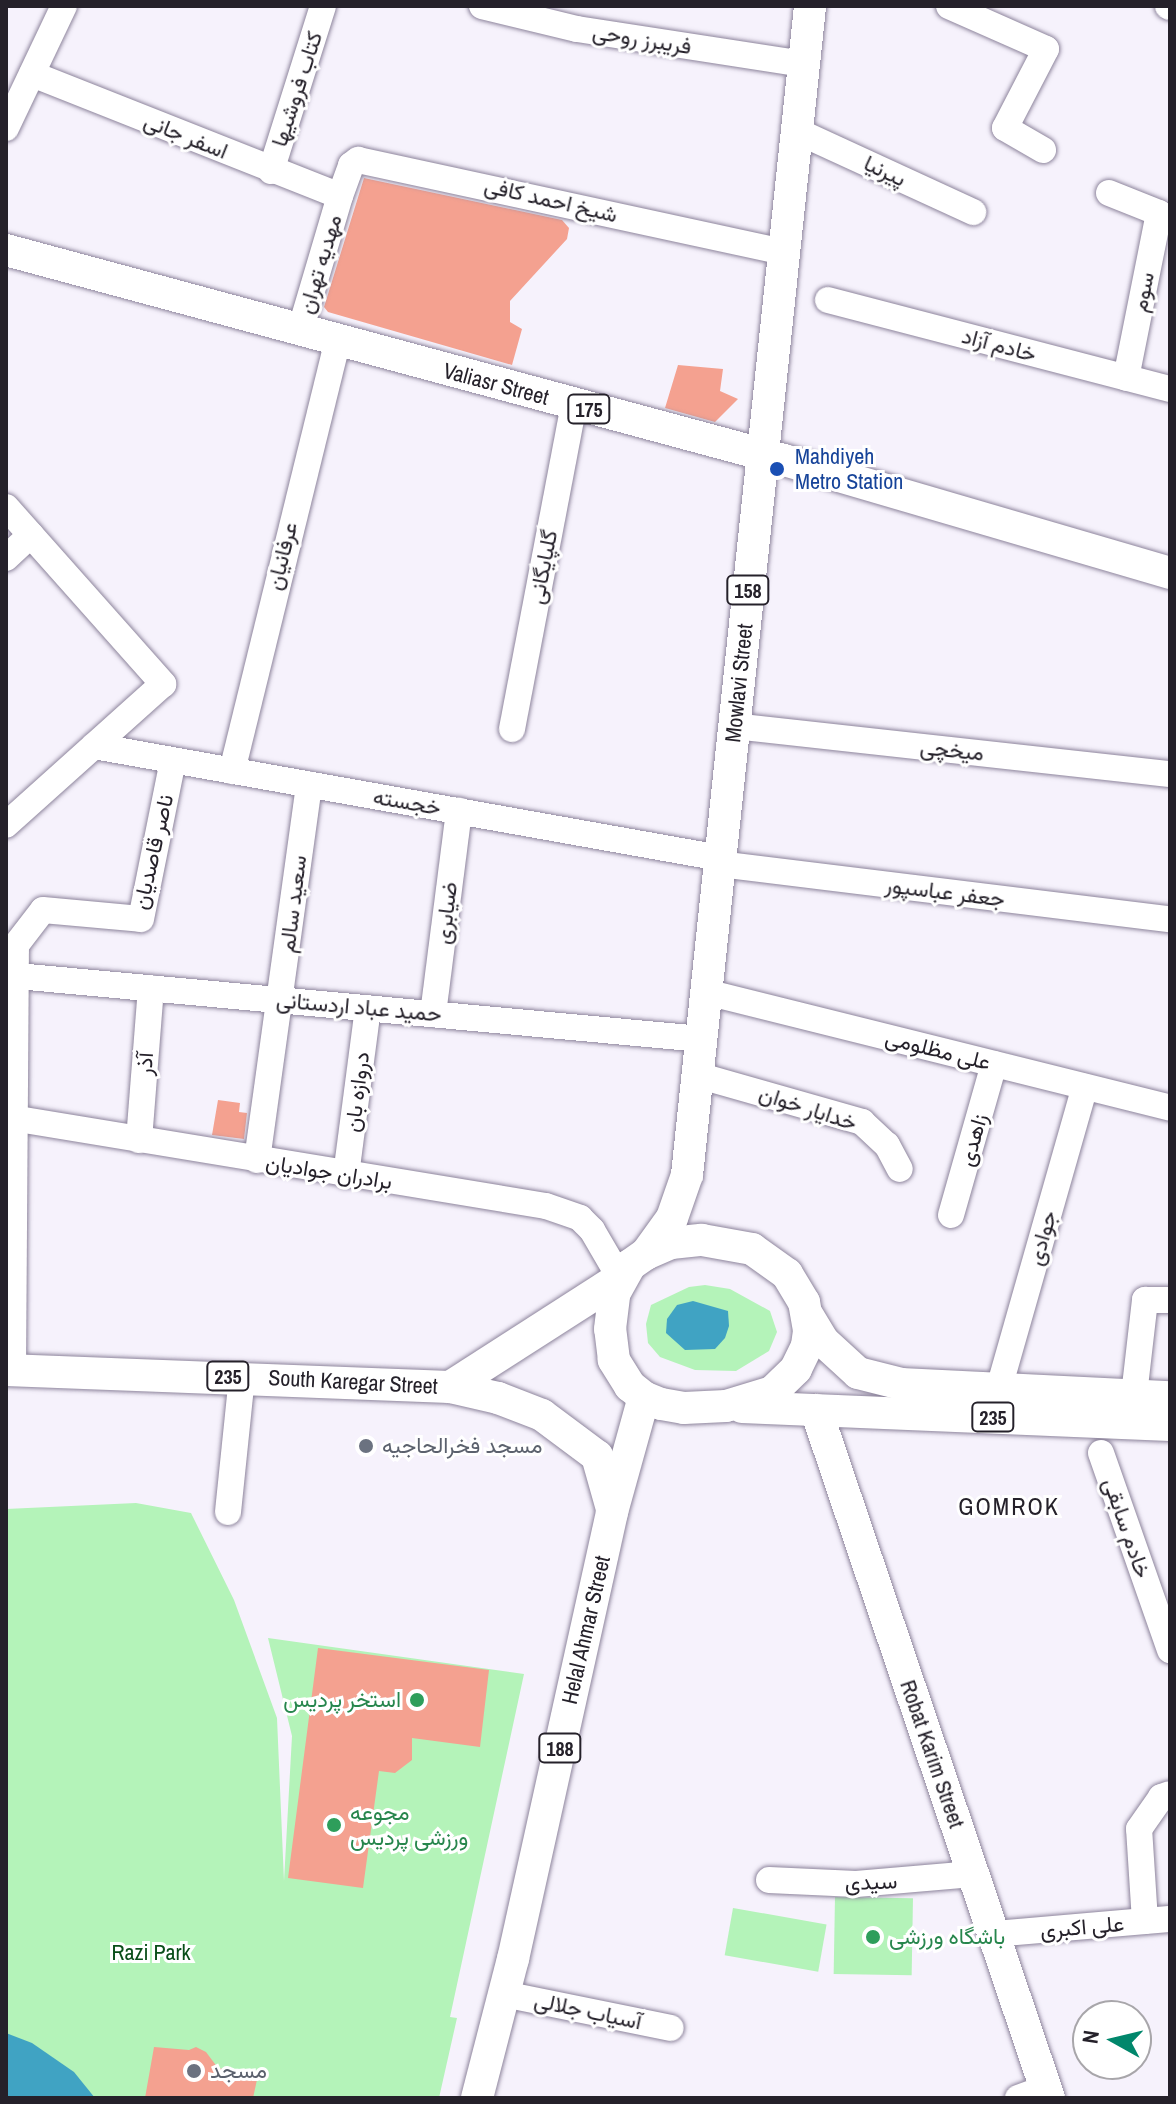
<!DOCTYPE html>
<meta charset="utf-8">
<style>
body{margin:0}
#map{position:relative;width:1176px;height:2104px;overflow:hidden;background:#f6f2fc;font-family:"Archivo Narrow",Vazirmatn,sans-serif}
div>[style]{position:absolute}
.green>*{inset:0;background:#b4f3b9;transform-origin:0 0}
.water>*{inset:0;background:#40a3c3}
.building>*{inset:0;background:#f4a190}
.roads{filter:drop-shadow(0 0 2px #8d849c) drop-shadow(0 0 2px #8d849c)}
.minor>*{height:26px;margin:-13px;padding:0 13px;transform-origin:13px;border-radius:13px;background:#fff}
.major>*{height:32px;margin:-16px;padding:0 16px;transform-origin:16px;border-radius:16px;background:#fff}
.dots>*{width:22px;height:22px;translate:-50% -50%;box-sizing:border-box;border:4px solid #fff;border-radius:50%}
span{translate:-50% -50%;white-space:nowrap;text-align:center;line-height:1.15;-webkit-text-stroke:6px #fff;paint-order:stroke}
.shield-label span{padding:2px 6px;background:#fff;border:2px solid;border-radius:6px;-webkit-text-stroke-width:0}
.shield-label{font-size:20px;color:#25212a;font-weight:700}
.street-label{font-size:22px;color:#25212a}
.transit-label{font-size:22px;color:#164399}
.left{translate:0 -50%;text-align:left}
.worship-label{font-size:22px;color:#5b616d}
.leisure-label{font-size:22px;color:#27864d}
.right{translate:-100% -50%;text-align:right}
.park-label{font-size:22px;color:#094e19}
.neighbourhood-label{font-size:24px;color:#25212a;letter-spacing:2px}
.frame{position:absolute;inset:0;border:8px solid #25212a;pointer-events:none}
.north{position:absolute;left:1072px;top:2000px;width:80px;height:80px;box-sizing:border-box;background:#fff;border:2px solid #a8a6aa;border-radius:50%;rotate:278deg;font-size:22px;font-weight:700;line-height:32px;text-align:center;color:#25212a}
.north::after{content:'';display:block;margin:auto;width:28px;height:36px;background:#01876c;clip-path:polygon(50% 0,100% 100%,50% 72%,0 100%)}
</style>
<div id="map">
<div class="green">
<i style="clip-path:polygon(705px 1285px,730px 1289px,770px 1311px,777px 1332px,769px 1351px,736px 1371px,695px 1370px,660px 1357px,648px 1343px,646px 1324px,651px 1305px,689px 1287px)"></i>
<i style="clip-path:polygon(136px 1503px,191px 1513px,234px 1600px,277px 1718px,284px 1881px,292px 1736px,268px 1638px,524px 1674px,450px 2017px,457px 2018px,439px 2098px,6px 2098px,6px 1509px)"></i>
<i style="left:835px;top:1897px;width:78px;height:77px;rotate:1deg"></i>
<i style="left:733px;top:1908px;width:95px;height:48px;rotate:10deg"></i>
</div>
<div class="water">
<i style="clip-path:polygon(693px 1301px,728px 1311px,729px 1326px,725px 1338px,715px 1349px,685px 1350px,666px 1333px,667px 1319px,677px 1305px)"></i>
<i style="clip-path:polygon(6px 2033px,32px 2043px,74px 2072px,95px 2098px,6px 2098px)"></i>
</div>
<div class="building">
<i style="clip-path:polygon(364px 178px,562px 220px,569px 228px,567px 239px,510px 301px,510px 322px,522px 329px,512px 365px,328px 312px,324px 307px)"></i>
<i style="clip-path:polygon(678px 365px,723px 369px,720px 391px,738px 399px,715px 422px,665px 408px)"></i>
<i style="clip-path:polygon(218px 1100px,240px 1103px,239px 1112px,247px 1113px,244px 1139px,212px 1135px)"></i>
<i style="clip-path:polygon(318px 1648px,489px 1670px,480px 1747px,412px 1738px,412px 1760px,395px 1773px,379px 1771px,363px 1888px,288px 1878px)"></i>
<i style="clip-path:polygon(154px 2047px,189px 2050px,196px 2047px,206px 2052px,218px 2068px,258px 2075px,253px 2098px,145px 2098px)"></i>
</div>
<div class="roads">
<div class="minor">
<i style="left:482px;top:6px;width:98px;rotate:13.6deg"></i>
<i style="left:577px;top:29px;width:230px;rotate:8.8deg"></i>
<i style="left:949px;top:6px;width:106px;rotate:23.9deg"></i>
<i style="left:1046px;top:49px;width:89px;rotate:117.4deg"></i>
<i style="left:1005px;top:128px;width:44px;rotate:30.1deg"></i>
<i style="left:1168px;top:6px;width:2px;rotate:27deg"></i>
<i style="left:32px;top:74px;width:331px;rotate:21.6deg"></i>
<i style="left:6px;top:128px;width:135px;rotate:-64.6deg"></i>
<i style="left:797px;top:131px;width:194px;rotate:24.7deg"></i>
<i style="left:271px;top:171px;width:173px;rotate:-72.5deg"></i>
<i style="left:1109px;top:193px;width:54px;rotate:21.8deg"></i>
<i style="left:1159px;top:213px;width:168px;rotate:101.3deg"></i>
<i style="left:828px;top:300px;width:353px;rotate:14.6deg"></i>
<i style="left:300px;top:331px;width:141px;rotate:-73.5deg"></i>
<i style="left:340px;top:196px;width:33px;rotate:-70deg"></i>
<i style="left:351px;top:165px;width:9px;rotate:-36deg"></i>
<i style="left:358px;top:160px;width:436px;rotate:12.2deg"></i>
<i style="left:6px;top:507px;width:237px;rotate:48.4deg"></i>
<i style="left:163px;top:684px;width:211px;rotate:138.1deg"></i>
<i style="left:6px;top:558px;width:34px;rotate:-43deg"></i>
<i style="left:734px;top:726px;width:439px;rotate:6.3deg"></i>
<i style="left:512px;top:729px;width:330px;rotate:-79.2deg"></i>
<i style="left:94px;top:746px;width:636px;rotate:10.14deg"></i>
<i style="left:232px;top:771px;width:442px;rotate:-76.2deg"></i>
<i style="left:719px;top:864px;width:454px;rotate:7deg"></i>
<i style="left:17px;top:976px;width:687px;rotate:5.26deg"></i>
<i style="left:706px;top:992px;width:478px;rotate:14deg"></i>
<i style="left:433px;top:1014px;width:205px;rotate:-82.7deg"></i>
<i style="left:697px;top:1075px;width:172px;rotate:15.9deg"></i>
<i style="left:862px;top:1122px;width:34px;rotate:43deg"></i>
<i style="left:887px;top:1145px;width:27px;rotate:62deg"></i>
<i style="left:6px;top:1117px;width:547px;rotate:9.36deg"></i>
<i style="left:546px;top:1206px;width:36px;rotate:19deg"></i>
<i style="left:580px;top:1218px;width:17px;rotate:45deg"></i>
<i style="left:592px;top:1230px;width:56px;rotate:59.7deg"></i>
<i style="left:139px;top:1140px;width:152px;rotate:-85.5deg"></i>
<i style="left:257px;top:1160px;width:379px;rotate:-82.1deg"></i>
<i style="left:346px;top:1175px;width:168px;rotate:-82.5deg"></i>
<i style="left:951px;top:1215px;width:157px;rotate:-74.1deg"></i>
<i style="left:13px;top:1370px;width:425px;rotate:-89.6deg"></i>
<i style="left:16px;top:945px;width:44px;rotate:-52.4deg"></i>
<i style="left:43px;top:910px;width:98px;rotate:5.2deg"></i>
<i style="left:141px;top:919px;width:161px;rotate:-78.6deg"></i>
<i style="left:999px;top:1388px;width:313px;rotate:-74.1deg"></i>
<i style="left:1134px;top:1395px;width:96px;rotate:-83.4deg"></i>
<i style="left:1145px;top:1300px;width:25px"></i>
<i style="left:1101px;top:1453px;width:209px;rotate:70.7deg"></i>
<i style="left:228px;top:1512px;width:137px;rotate:-84.1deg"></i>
<i style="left:769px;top:1880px;width:87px;rotate:2.6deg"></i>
<i style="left:856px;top:1884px;width:117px;rotate:-4.9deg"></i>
<i style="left:1145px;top:1921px;width:92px;rotate:-93.7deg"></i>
<i style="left:1139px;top:1829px;width:39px;rotate:-55deg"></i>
<i style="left:1161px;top:1797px;width:9px;rotate:-18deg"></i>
<i style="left:994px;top:1934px;width:177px;rotate:-4.9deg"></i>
<i style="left:504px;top:1994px;width:170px;rotate:11.5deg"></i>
<i style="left:1018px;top:2098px;width:30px;rotate:-20deg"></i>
</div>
<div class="major">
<i style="left:6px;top:250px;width:806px;rotate:15.11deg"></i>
<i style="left:784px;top:460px;width:402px;rotate:16.3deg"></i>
<i style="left:702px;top:1240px;width:51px;rotate:10.2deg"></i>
<i style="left:752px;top:1249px;width:43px;rotate:35.5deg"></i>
<i style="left:787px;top:1274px;width:33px;rotate:59deg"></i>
<i style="left:804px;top:1302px;width:29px;rotate:80deg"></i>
<i style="left:809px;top:1331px;width:15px;rotate:98deg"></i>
<i style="left:807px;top:1346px;width:25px;rotate:116deg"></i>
<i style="left:796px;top:1369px;width:33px;rotate:136deg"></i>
<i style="left:772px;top:1392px;width:48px;rotate:163.1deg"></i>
<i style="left:726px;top:1406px;width:42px;rotate:177.3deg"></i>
<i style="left:684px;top:1408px;width:23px;rotate:-170deg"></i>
<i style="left:661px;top:1404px;width:18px;rotate:-158deg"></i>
<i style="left:644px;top:1397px;width:18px;rotate:-142deg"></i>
<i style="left:630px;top:1386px;width:31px;rotate:-122deg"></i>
<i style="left:614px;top:1360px;width:31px;rotate:-97deg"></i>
<i style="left:610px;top:1329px;width:35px;rotate:-83deg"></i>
<i style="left:614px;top:1294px;width:33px;rotate:-61deg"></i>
<i style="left:630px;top:1265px;width:19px;rotate:-35deg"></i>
<i style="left:646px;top:1254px;width:27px;rotate:-24deg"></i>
<i style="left:671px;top:1243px;width:31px;rotate:-6deg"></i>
<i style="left:646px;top:1254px;width:44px;rotate:-54.2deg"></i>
<i style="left:672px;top:1218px;width:46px;rotate:-70.8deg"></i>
<i style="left:687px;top:1175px;width:1175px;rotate:-83.99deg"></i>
<i style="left:808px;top:1316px;width:29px;rotate:59deg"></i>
<i style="left:823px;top:1341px;width:47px;rotate:42.4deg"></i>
<i style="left:858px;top:1373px;width:44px;rotate:14.3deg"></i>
<i style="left:901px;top:1384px;width:269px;rotate:2.8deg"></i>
<i style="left:6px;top:1370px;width:444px;rotate:2.2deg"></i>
<i style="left:450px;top:1387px;width:49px;rotate:12.9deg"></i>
<i style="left:498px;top:1398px;width:47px;rotate:21.1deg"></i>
<i style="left:542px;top:1415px;width:69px;rotate:36.7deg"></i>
<i style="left:597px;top:1456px;width:55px;rotate:74.2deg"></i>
<i style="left:450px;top:1387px;width:202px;rotate:-32.7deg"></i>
<i style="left:742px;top:1407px;width:428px;rotate:2.4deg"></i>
<i style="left:816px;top:1410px;width:726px;rotate:71.29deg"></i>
<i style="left:477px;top:2098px;width:144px;rotate:-75.5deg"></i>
<i style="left:513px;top:1959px;width:458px;rotate:-77.5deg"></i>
<i style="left:612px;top:1512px;width:119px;rotate:-74.5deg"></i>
</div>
</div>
<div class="dots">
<i style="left:777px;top:469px;background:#1a4fb4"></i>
<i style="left:366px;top:1446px;background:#6b7280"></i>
<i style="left:417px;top:1700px;background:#2e9e5b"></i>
<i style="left:334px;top:1825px;background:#2e9e5b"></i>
<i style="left:873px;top:1937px;background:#2e9e5b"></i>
<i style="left:194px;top:2071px;background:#6b7280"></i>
</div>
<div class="shield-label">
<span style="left:589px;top:409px">175</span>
<span style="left:748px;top:590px">158</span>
<span style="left:228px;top:1376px">235</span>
<span style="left:993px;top:1417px">235</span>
<span style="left:560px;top:1748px">188</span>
</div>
<div class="street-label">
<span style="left:642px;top:39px;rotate:9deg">فریبرز روحی</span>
<span style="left:297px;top:89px;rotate:-72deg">کتاب فروشیها</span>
<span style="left:186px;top:136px;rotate:22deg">اسفر جانی</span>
<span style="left:885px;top:171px;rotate:25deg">پیرنیا</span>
<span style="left:551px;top:200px;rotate:13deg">شیخ احمد کافی</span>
<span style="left:320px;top:264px;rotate:-73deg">مهدیه تهران</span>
<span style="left:1143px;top:292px;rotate:-79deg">سوم</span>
<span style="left:999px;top:345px;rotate:15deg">خادم آزاد</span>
<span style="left:496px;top:384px;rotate:15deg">Valiasr Street</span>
<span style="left:282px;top:556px;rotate:-76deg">عرفانیان</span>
<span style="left:543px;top:567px;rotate:-79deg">گلپایگانی</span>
<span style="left:739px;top:683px;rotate:-84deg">Mowlavi Street</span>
<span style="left:952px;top:750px;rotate:6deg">میخچی</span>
<span style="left:407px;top:802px;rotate:10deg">خجسته</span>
<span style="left:153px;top:852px;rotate:-77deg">ناصر قاصدیان</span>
<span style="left:945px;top:892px;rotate:7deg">جعفر عباسپور</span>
<span style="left:293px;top:904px;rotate:-83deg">سعید سالم</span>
<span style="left:446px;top:913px;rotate:-83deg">ضیابری</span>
<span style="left:359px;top:1007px;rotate:5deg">حمید عباد اردستانی</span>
<span style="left:938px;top:1050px;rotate:14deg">علی مظلومی</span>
<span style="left:145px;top:1064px;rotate:-86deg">آذر</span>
<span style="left:357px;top:1092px;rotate:-83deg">دروازه بان</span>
<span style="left:808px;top:1108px;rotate:18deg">خدایار خوان</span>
<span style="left:973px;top:1140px;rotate:-74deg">زاهدی</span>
<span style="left:329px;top:1172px;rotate:9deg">برادران جوادیان</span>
<span style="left:1042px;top:1238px;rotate:-74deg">جوادی</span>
<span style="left:353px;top:1382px;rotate:3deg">South Karegar Street</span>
<span style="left:1127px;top:1528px;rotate:71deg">خادم سابقی</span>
<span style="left:586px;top:1630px;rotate:-77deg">Helal Ahmar Street</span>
<span style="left:932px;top:1754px;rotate:71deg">Robat Karim Street</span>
<span style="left:871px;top:1882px;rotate:-2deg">سیدی</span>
<span style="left:1082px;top:1927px;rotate:-5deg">علی اکبری</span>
<span style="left:588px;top:2011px;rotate:12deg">آسیاب جلالی</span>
</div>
<div class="transit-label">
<span class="left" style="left:795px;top:469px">Mahdiyeh<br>Metro Station</span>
</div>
<div class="worship-label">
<span class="left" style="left:382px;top:1446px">مسجد فخرالحاجیه</span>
<span class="left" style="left:210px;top:2071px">مسجد</span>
</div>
<div class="leisure-label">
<span class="right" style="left:401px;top:1700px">استخر پردیس</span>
<span class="left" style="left:350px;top:1825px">مجوعه<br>ورزشی پردیس</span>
<span class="left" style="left:889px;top:1937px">باشگاه ورزشی</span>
</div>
<div class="park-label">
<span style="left:151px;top:1953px">Razi Park</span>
</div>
<div class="neighbourhood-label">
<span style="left:1009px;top:1507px">GOMROK</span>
</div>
<div class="frame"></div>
<div class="north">N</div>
</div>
